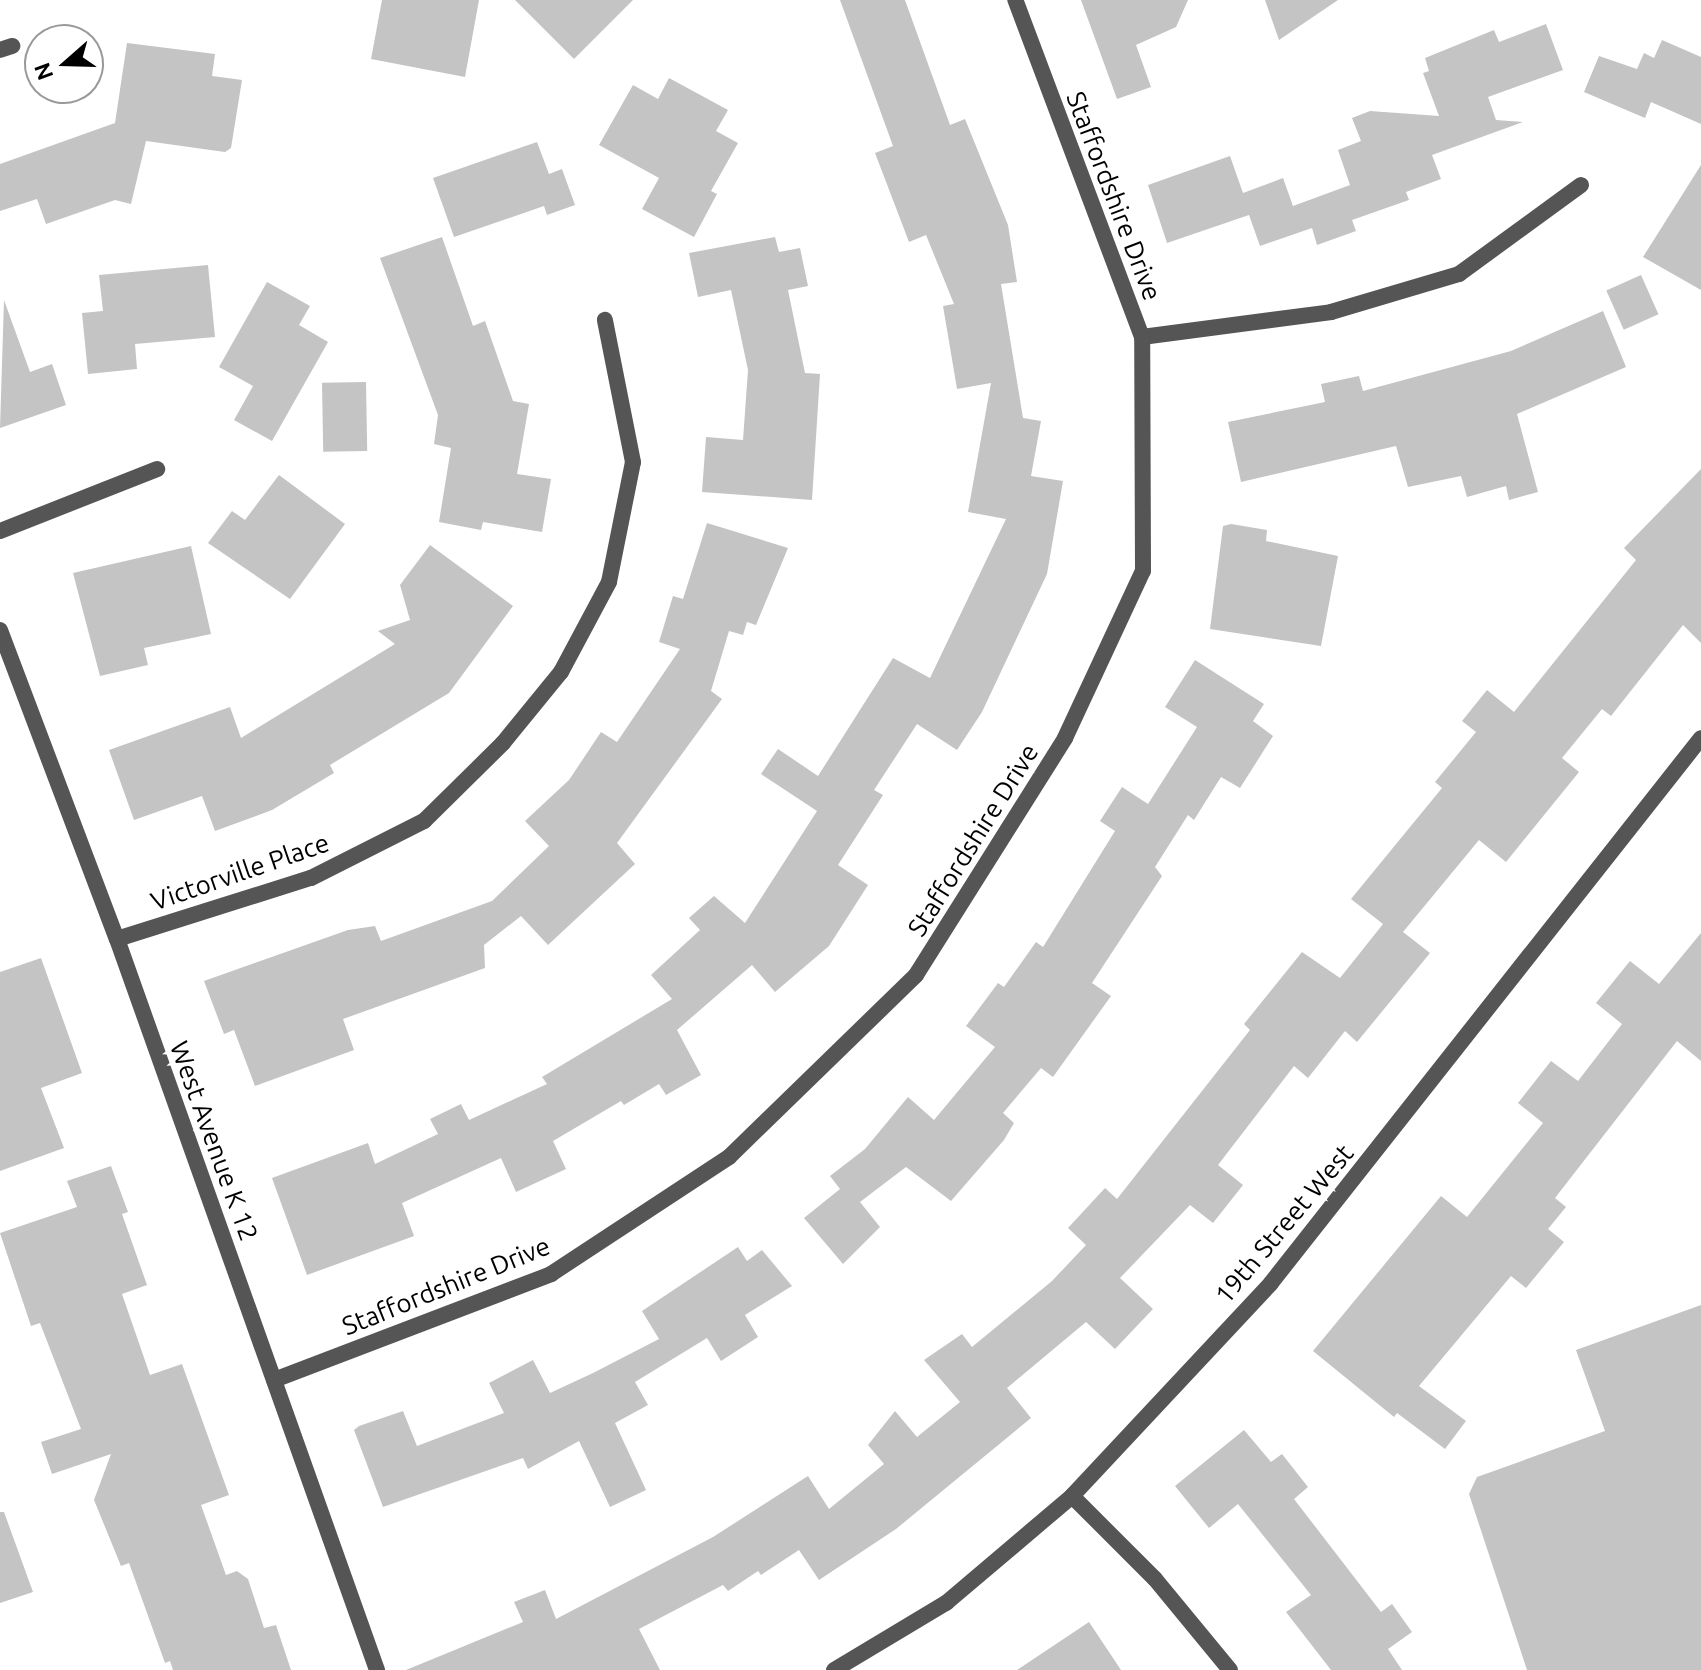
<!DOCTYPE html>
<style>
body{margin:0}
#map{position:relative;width:1701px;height:1670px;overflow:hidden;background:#fff;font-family:Ubuntu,sans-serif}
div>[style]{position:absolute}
.building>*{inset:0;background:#c4c4c4;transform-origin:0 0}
.minor>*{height:16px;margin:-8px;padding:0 8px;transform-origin:8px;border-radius:8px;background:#555}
span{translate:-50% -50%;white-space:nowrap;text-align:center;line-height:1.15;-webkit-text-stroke:8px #fff;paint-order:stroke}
.street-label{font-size:26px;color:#000}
.north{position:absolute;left:24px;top:24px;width:80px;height:80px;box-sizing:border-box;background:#fff;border:2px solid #999;border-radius:50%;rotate:250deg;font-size:22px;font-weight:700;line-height:32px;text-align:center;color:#000}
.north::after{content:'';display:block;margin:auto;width:28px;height:36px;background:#000;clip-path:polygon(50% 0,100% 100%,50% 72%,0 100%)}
</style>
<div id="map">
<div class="building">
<i style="clip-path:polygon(382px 0,479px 0,465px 77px,371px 59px)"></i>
<i style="clip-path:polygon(515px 0,633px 0,574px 59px)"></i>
<i style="clip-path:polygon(840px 0,905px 0,950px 125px,965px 119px,1008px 225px,1017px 282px,1001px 284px,1023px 418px,1041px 421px,1031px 476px,1063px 481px,1047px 574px,982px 712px,957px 750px,917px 724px,874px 790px,883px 795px,838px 865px,868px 885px,829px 946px,775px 992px,752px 965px,677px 1030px,701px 1075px,666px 1095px,659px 1084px,624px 1105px,621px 1101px,553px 1141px,566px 1169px,516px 1192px,501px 1158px,402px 1203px,414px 1236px,307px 1275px,272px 1178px,368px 1143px,375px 1164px,438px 1134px,430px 1119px,461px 1104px,469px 1120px,547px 1084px,542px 1077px,672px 999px,651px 975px,700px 930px,689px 918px,714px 896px,745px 923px,817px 811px,761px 774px,778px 749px,818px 776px,893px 658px,930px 678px,1006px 519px,968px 512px,991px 383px,957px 389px,943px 306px,954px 304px,926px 235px,909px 242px,875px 153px,893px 146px)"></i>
<i style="clip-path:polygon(1081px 0,1188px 0,1176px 27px,1136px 45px,1151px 87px,1117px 99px)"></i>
<i style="clip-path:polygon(1265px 0,1338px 0,1279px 40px)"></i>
<i style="clip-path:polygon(1546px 24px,1563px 70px,1488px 97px,1496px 120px,1523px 122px,1432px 155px,1441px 179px,1406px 192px,1409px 200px,1352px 220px,1356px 231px,1317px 245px,1312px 228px,1260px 246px,1249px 215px,1167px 243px,1148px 185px,1230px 156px,1243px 193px,1283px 178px,1293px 206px,1350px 185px,1338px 150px,1361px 141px,1352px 118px,1370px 111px,1439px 116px,1423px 73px,1429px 71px,1425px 58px,1494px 30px,1499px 42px)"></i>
<i style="clip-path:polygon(1662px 40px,1701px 57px,1701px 124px,1651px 102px,1645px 118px,1584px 92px,1599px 56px,1637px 69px,1644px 53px,1654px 58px)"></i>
<i style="clip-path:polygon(127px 43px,215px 54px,212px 76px,242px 80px,231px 148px,225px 152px,146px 141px,131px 204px,115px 200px,46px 224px,37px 199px,0 211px,0 164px,115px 123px)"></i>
<i style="clip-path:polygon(669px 78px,728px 110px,716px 131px,738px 143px,711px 191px,717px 194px,694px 237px,642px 209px,659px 178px,599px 145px,633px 85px,658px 99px)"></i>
<i style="clip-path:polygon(537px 142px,549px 174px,562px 169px,575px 205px,547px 215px,544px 206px,454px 237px,433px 178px)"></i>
<i style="clip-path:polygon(1701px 165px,1701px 290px,1643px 257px)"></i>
<i style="clip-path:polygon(442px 237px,473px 326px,485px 321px,513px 401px,529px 404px,517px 474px,551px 479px,542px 532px,483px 522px,481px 530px,439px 522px,451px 448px,434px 444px,438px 415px,380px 258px)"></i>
<i style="clip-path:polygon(775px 237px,779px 252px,800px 248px,808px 286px,788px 290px,805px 373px,820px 374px,812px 500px,702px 492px,706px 437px,743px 440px,748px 370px,731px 290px,698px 297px,689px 253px)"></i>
<i style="clip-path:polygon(208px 265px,215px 337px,135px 344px,137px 369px,88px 374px,82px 313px,103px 311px,99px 275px)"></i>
<i style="left:1641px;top:275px;width:43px;height:38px;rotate:66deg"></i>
<i style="clip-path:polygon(267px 282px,310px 306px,299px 325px,328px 342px,272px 441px,234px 420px,253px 386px,219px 367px)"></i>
<i style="clip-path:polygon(4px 300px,30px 372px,52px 364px,66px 405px,0 428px)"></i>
<i style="clip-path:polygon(1603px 311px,1626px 367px,1517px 414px,1538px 492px,1509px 500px,1506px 486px,1467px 497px,1461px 476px,1408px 487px,1396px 446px,1241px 482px,1228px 422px,1325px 402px,1321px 384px,1359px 376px,1363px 391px,1511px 351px)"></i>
<i style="left:366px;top:382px;width:69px;height:44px;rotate:89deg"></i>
<i style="clip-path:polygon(1701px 469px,1701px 643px,1683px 625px,1611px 716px,1602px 709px,1562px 758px,1579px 772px,1506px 862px,1479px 840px,1403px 932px,1430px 953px,1357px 1042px,1345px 1031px,1308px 1078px,1294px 1066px,1218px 1165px,1243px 1185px,1213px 1223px,1190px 1205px,1120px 1278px,1153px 1309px,1115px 1349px,1086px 1322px,1007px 1388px,1031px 1418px,896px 1529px,819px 1580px,799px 1550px,761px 1575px,758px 1571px,728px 1591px,723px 1585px,639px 1629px,660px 1670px,406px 1670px,523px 1622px,514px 1602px,545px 1590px,556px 1619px,713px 1537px,808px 1476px,829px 1509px,884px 1464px,868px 1445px,895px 1411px,917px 1437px,960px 1402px,924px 1360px,962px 1334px,972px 1347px,1052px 1281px,1086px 1245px,1068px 1228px,1105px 1188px,1117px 1199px,1250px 1030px,1244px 1024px,1302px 952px,1340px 978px,1383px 924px,1351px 899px,1442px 788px,1435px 782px,1476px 732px,1462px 721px,1487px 690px,1514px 712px,1636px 560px,1624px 548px)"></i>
<i style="clip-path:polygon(279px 475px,345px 524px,290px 599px,208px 543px,232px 511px,245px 520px)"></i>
<i style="clip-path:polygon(707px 523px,788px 548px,756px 625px,747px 622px,743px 635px,729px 631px,711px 691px,722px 699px,617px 843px,635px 864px,548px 945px,521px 916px,484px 945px,485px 968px,343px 1019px,354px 1050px,255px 1086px,234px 1030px,224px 1034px,204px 981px,348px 930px,375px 926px,381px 941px,492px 901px,549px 846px,525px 821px,569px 780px,601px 732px,617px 742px,680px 649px,659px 642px,673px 596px,683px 599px)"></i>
<i style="clip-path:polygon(1231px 524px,1267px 530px,1266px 541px,1338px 556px,1321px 646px,1210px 629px,1223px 526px)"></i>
<i style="clip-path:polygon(430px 545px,513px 606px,449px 693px,330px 765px,334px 773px,272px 810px,215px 831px,202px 796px,134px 820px,109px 750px,230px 707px,241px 738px,395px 644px,378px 631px,410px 620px,400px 585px)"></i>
<i style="clip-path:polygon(191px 546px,211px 634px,144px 648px,148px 665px,100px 676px,73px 573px)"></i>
<i style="clip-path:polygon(1195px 660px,1264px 704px,1253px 721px,1273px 736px,1240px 788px,1221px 777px,1194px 820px,1188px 815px,1155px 867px,1162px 876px,1092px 983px,1111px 996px,1053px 1077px,1041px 1068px,1003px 1113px,1014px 1123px,1004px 1140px,951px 1201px,906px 1167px,860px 1202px,880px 1227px,843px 1264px,804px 1218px,840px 1189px,830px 1176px,865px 1149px,908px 1097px,934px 1120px,995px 1047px,966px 1026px,998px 983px,1004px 987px,1036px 942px,1043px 947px,1115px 831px,1100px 821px,1122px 787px,1148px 804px,1197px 727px,1165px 707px)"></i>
<i style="clip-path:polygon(1701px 933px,1701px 1061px,1677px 1041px,1555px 1198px,1566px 1207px,1548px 1229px,1564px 1242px,1526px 1288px,1511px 1276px,1419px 1386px,1466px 1421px,1445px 1449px,1397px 1413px,1394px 1417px,1313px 1351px,1441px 1196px,1467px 1217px,1543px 1123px,1518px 1103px,1551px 1061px,1578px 1081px,1622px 1024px,1596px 1003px,1630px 961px,1659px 984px)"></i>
<i style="clip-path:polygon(41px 958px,82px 1073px,41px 1088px,64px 1148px,0 1171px,0 972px)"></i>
<i style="clip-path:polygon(111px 1166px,128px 1212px,122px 1214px,147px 1285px,122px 1294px,150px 1375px,182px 1364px,229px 1495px,201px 1505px,226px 1575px,237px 1571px,248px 1579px,264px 1628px,276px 1625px,291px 1670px,173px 1670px,170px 1661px,165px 1663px,129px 1563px,121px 1566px,94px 1500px,111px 1454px,52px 1474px,41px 1442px,81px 1429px,40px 1323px,31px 1326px,0 1233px,77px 1207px,67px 1181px)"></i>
<i style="clip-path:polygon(738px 1247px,747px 1261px,762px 1250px,792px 1286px,745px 1315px,758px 1337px,721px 1361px,707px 1338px,635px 1382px,648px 1405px,615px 1423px,646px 1490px,610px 1507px,579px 1441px,528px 1469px,523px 1458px,383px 1507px,354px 1430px,359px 1426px,403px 1411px,417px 1446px,504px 1413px,489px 1383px,533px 1360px,550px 1393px,593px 1373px,659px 1339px,642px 1311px)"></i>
<i style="clip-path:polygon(1701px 1305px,1701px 1670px,1527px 1670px,1469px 1494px,1477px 1477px,1605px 1431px,1576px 1350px)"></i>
<i style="clip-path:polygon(1244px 1430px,1271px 1462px,1282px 1454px,1308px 1487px,1294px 1499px,1381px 1612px,1392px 1604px,1412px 1632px,1388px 1649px,1402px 1670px,1331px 1670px,1286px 1612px,1311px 1595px,1238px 1504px,1209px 1528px,1175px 1486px)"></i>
<i style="clip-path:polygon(0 1512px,4px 1512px,33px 1592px,0 1603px)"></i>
<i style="clip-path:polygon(1089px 1622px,1121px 1670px,1017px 1670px)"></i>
</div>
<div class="minor">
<i style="left:0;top:50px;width:13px;rotate:-18deg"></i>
<i style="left:1142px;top:337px;width:191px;rotate:-7.5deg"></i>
<i style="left:1331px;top:312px;width:134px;rotate:-16.5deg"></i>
<i style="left:1459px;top:274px;width:151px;rotate:-36.1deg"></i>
<i style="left:0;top:531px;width:169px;rotate:-21.5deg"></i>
<i style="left:0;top:630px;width:330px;rotate:69.3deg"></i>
<i style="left:117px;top:939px;width:776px;rotate:70.42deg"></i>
<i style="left:117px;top:939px;width:203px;rotate:-17.5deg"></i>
<i style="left:311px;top:878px;width:127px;rotate:-26.8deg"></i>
<i style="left:424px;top:821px;width:111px;rotate:-44.6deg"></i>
<i style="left:503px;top:743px;width:92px;rotate:-50.8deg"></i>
<i style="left:561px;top:672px;width:102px;rotate:-61.9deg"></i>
<i style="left:609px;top:582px;width:122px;rotate:-78.7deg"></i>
<i style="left:633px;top:462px;width:145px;rotate:-101.2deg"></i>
<i style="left:274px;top:1380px;width:297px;rotate:-20.9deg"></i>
<i style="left:551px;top:1274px;width:213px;rotate:-33.3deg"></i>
<i style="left:729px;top:1157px;width:261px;rotate:-44.2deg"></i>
<i style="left:916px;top:975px;width:280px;rotate:-57.8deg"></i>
<i style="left:1065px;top:738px;width:184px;rotate:-65deg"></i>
<i style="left:1143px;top:571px;width:234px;rotate:-90.2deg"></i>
<i style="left:1142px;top:337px;width:360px;rotate:-110.6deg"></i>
<i style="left:1072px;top:1496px;width:117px;rotate:45deg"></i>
<i style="left:1155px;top:1579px;width:118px;rotate:50.5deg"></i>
<i style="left:834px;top:1670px;width:131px;rotate:-30.9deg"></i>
<i style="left:946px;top:1603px;width:165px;rotate:-40.3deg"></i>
<i style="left:1072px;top:1496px;width:291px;rotate:-46.9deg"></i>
<i style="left:1271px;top:1283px;width:694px;rotate:-51.73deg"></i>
</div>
<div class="street-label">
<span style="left:1114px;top:196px;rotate:69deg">Staffordshire Drive</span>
<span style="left:973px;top:840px;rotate:-58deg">Staffordshire Drive</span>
<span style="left:240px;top:872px;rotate:-19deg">Victorville Place</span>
<span style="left:214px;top:1141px;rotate:70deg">West Avenue K 12</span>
<span style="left:1284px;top:1224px;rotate:-50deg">19th Street West</span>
<span style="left:446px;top:1286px;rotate:-22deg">Staffordshire Drive</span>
</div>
<div class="north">N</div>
</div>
